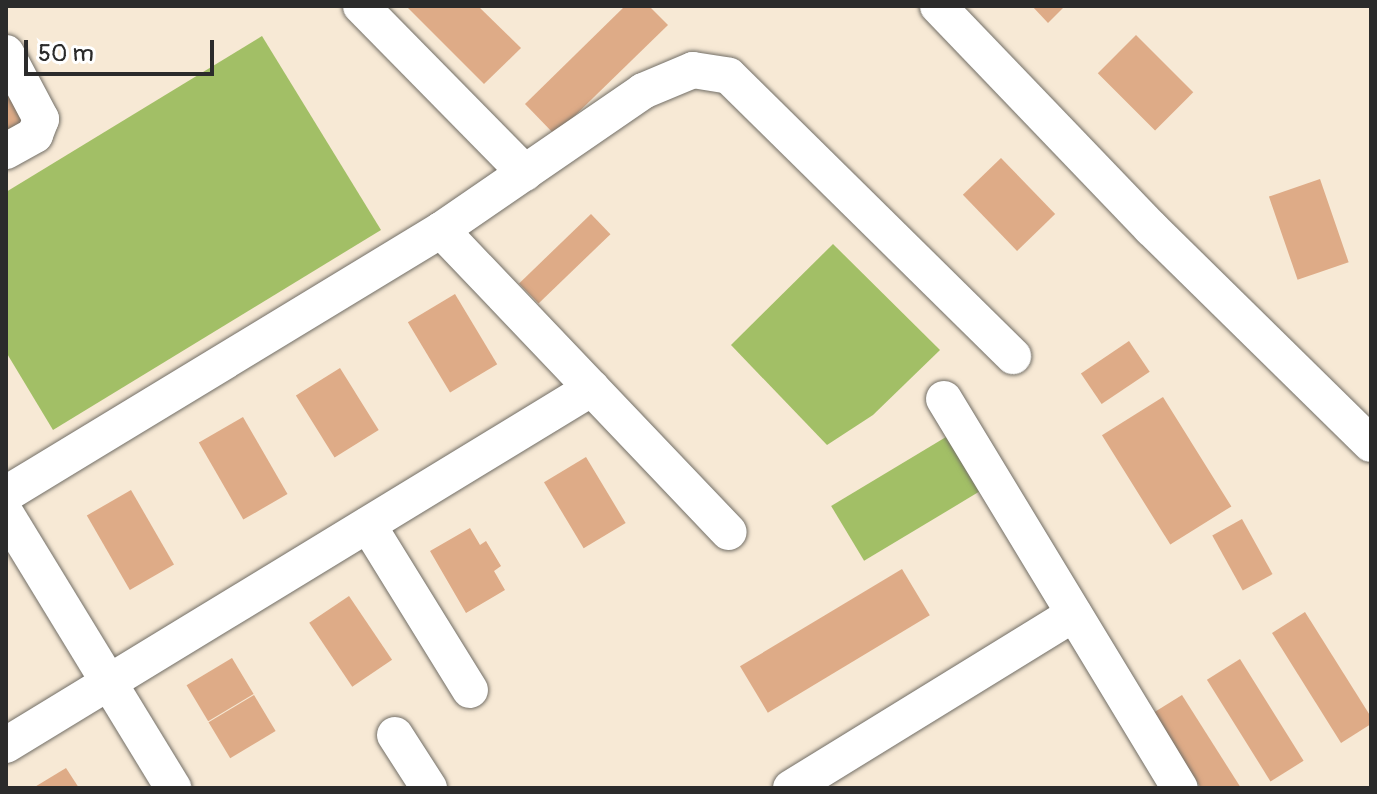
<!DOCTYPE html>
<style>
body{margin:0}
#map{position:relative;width:1377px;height:794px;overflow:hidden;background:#f7e9d5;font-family:Pangolin,sans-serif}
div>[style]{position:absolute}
.green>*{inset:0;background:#a2bf66;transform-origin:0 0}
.building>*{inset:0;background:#deab87;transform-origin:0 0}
.roads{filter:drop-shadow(0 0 2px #726e66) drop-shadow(0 0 2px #726e66)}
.minor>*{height:36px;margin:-18px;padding:0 18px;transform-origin:18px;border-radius:18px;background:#fff}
span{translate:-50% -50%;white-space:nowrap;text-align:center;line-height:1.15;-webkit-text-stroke:6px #fff;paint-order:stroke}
.frame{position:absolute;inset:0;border:8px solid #2b2b2b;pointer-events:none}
.scale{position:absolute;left:24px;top:40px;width:190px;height:36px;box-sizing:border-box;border:4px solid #2b2b2b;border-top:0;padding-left:10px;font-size:24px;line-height:28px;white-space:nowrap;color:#2b2b2b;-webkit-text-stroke:6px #fff;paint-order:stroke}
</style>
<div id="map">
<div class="green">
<i style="clip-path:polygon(262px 36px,381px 230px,53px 430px,6px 352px,6px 192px)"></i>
<i style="clip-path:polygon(833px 244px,940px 350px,873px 415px,827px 445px,731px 345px)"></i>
<i style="left:946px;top:437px;width:64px;height:134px;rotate:59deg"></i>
</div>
<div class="building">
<i style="clip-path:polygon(406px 6px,478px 6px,521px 48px,484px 84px)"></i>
<i style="clip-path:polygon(625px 6px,649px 6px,668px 25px,555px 135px,525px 104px)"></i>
<i style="clip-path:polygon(1032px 6px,1065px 6px,1048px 23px)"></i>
<i style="left:1136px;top:35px;width:81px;height:54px;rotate:45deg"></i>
<i style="clip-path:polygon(6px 76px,33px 130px,6px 144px)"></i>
<i style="left:1001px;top:158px;width:78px;height:53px;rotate:46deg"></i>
<i style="left:1320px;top:179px;width:88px;height:54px;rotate:71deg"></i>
<i style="left:591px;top:214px;width:28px;height:100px;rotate:46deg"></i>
<i style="left:455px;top:294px;width:82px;height:55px;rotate:59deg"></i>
<i style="left:1129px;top:341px;width:37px;height:58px;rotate:56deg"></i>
<i style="left:340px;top:368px;width:73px;height:52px;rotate:58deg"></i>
<i style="left:1163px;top:397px;width:129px;height:72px;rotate:58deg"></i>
<i style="left:243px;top:417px;width:89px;height:51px;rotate:60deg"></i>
<i style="left:586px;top:457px;width:77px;height:49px;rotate:59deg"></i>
<i style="left:131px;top:490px;width:86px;height:51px;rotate:60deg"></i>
<i style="left:1242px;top:519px;width:63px;height:34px;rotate:61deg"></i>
<i style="clip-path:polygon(470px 528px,480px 545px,486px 541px,501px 566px,494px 571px,505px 590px,466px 613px,430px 551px)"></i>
<i style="left:902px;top:569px;width:54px;height:189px;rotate:59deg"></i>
<i style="left:349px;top:596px;width:77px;height:48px;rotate:56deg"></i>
<i style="clip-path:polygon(1305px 612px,1371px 717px,1371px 724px,1341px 743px,1272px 633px)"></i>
<i style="left:232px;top:658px;width:42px;height:53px;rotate:59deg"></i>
<i style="left:1240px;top:659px;width:120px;height:39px;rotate:58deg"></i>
<i style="left:254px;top:695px;width:42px;height:53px;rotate:59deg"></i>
<i style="clip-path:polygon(1182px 695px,1241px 788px,1201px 788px,1153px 713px)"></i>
<i style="clip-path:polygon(66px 768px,79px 788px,33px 788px)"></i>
</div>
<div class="roads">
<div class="minor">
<i style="left:361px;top:6px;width:234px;rotate:45.5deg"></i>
<i style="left:938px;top:6px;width:308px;rotate:46.2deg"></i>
<i style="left:1151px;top:228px;width:308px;rotate:44.5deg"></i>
<i style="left:6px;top:53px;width:75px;rotate:62.1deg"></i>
<i style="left:41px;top:119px;width:17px;rotate:111deg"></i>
<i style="left:35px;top:135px;width:33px;rotate:151deg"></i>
<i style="left:441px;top:230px;width:417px;rotate:46.4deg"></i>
<i style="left:944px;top:399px;width:455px;rotate:58.8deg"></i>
<i style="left:6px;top:494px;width:509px;rotate:-31.25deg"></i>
<i style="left:441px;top:230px;width:245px;rotate:-34.5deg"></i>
<i style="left:643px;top:91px;width:54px;rotate:-22.8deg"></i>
<i style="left:693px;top:70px;width:36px;rotate:9deg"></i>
<i style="left:729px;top:76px;width:399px;rotate:44.6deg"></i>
<i style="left:6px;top:514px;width:321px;rotate:58.6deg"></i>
<i style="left:368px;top:525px;width:194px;rotate:58.3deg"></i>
<i style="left:395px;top:735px;width:63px;rotate:57.3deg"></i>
<i style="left:6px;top:745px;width:686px;rotate:-31.35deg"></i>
<i style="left:791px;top:788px;width:332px;rotate:-31.6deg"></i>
</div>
</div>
<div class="frame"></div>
<div class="scale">50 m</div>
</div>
